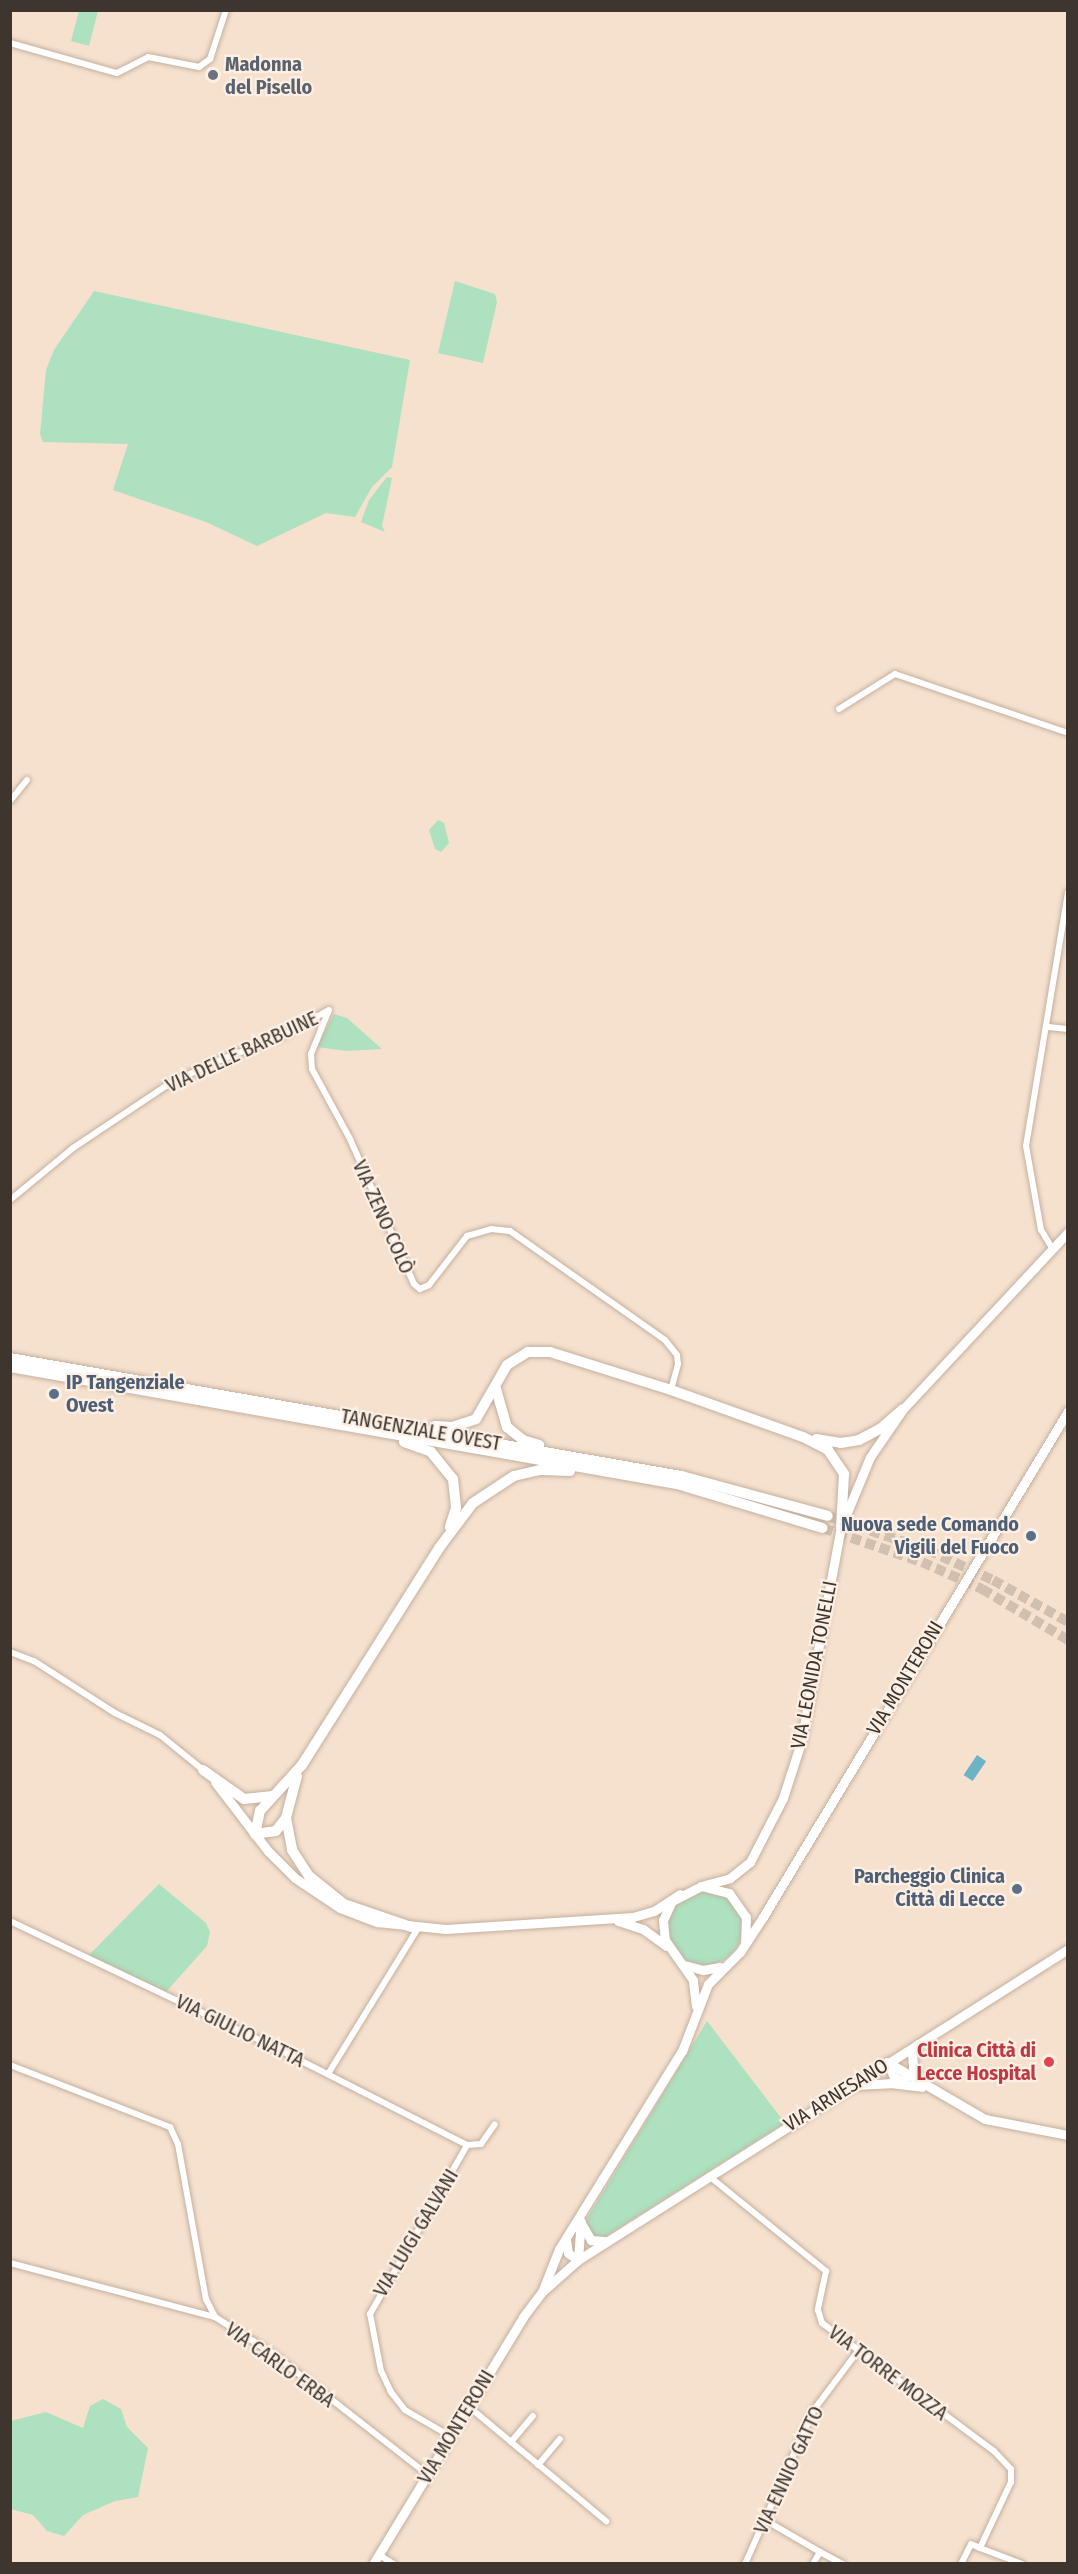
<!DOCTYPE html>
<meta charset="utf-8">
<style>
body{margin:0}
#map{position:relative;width:1078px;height:2574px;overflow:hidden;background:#f6e1cf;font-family:"Fira Sans Condensed",sans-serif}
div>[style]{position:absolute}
.green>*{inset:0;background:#ade1bf}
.round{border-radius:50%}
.water>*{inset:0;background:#6db3c6;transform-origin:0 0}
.highway-tunnel>*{height:10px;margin-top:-5px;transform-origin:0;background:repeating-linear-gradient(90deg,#d1bfaf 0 10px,transparent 0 15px)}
.roads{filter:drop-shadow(0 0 2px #c4b09f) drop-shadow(0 0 2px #c4b09f)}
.street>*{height:6px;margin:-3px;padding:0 3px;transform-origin:3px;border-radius:3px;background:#fff}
.secondary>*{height:9px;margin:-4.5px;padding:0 4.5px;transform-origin:4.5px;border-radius:4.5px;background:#fff}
.highway>*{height:10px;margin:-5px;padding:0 5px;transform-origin:5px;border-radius:5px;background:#fff}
.dots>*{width:16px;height:16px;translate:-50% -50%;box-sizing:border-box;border:3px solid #fcf0e5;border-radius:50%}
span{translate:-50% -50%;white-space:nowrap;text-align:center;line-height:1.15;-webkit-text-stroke:4.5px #fcf0e5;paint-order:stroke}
.worship-label{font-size:20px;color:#5b616d;font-weight:700}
.left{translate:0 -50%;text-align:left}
.street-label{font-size:20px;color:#3d352e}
.service-label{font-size:20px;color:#4e5e75;font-weight:700}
.right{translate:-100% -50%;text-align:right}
.health-label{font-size:20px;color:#be3a42;font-weight:700}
.frame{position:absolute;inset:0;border:12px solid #3d352e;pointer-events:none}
</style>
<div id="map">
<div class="green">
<i style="clip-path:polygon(79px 11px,98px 11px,89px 46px,71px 41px)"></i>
<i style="clip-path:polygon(455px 281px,495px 294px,497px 302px,483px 363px,438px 353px)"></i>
<i style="clip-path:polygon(94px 291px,410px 360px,392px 467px,372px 487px,355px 517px,326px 513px,257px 546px,206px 522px,113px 490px,128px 444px,43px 442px,40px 434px,46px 370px,54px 350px)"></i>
<i style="clip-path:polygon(387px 477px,392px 478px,382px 526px,385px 532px,361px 522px,369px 500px)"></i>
<i style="clip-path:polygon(438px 820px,444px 823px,449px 843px,441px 852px,435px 849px,429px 830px)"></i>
<i style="clip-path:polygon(334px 1014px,347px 1018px,382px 1049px,346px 1051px,317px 1047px)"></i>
<i style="clip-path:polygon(159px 1884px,206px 1923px,210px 1932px,207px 1946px,166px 1992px,89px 1955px)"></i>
<i class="round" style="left:668px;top:1891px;width:74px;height:74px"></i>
<i style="clip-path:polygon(707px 2021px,785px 2123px,611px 2233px,603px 2238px,591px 2237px,585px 2227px,588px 2217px)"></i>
<i style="clip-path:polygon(103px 2399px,121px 2409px,127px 2427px,148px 2448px,138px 2497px,115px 2501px,83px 2515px,64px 2536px,47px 2531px,33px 2515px,11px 2509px,11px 2421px,46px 2412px,83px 2428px,90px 2406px)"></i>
</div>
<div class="water">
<i style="left:977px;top:1755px;width:11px;height:24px;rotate:34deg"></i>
</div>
<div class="highway-tunnel">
<i style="left:828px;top:1516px;width:106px;rotate:18.8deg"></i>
<i style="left:928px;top:1550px;width:72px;rotate:24.8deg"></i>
<i style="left:993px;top:1580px;width:86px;rotate:29.2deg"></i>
<i style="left:823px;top:1528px;width:105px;rotate:19deg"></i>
<i style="left:922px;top:1562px;width:66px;rotate:24.2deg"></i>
<i style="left:982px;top:1589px;width:100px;rotate:30.7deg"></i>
</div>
<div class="roads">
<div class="street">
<i style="left:10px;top:43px;width:111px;rotate:15.7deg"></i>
<i style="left:117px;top:73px;width:35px;rotate:-27deg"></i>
<i style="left:148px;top:57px;width:52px;rotate:11.1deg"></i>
<i style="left:199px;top:67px;width:14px;rotate:-36deg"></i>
<i style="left:210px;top:59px;width:52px;rotate:-71.9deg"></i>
<i style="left:839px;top:709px;width:66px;rotate:-32deg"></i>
<i style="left:895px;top:674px;width:183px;rotate:18.8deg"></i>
<i style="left:10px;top:801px;width:27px;rotate:-51deg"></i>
<i style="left:329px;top:1010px;width:48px;rotate:112.2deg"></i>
<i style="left:311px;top:1054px;width:15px;rotate:86deg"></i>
<i style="left:312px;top:1069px;width:80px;rotate:61.5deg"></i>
<i style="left:350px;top:1139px;width:158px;rotate:66.2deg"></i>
<i style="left:414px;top:1284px;width:8px;rotate:40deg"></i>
<i style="left:420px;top:1289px;width:10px;rotate:-24deg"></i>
<i style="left:429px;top:1285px;width:62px;rotate:-52.2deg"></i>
<i style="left:467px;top:1236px;width:25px;rotate:-16deg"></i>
<i style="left:491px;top:1229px;width:19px;rotate:6deg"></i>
<i style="left:510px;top:1231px;width:189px;rotate:35.1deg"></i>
<i style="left:665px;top:1340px;width:19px;rotate:51deg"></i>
<i style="left:677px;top:1355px;width:9px;rotate:84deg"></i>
<i style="left:678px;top:1364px;width:27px;rotate:105deg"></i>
<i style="left:1048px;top:1027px;width:20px;rotate:6deg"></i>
<i style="left:10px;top:1200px;width:82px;rotate:-39.5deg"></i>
<i style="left:73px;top:1148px;width:112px;rotate:-33.7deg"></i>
<i style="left:166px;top:1086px;width:49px;rotate:-26.6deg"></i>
<i style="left:210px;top:1064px;width:79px;rotate:-21.4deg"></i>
<i style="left:284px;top:1035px;width:51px;rotate:-29.1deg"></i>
<i style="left:1052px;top:1248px;width:21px;rotate:-121deg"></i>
<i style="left:1041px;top:1230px;width:85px;rotate:-100.1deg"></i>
<i style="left:1026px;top:1146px;width:257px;rotate:-80.6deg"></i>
<i style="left:10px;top:1652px;width:26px;rotate:21deg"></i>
<i style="left:34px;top:1661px;width:96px;rotate:32.7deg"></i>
<i style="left:115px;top:1713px;width:50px;rotate:26.1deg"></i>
<i style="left:160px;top:1735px;width:55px;rotate:39.1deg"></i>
<i style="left:10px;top:1921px;width:290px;rotate:25.5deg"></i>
<i style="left:272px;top:2046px;width:219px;rotate:26.9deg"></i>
<i style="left:10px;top:2065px;width:172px;rotate:21.2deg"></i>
<i style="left:170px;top:2127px;width:19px;rotate:65deg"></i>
<i style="left:178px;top:2144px;width:158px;rotate:79.8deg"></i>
<i style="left:206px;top:2299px;width:20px;rotate:63deg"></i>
<i style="left:328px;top:2074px;width:172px;rotate:-58.3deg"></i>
<i style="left:709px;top:2176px;width:151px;rotate:39.1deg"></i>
<i style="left:826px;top:2271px;width:40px;rotate:102deg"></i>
<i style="left:818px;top:2310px;width:14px;rotate:73deg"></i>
<i style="left:822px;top:2323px;width:214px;rotate:36.7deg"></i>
<i style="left:994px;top:2451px;width:25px;rotate:47deg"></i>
<i style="left:1011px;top:2469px;width:13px;rotate:90deg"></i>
<i style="left:1011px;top:2482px;width:73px;rotate:115.2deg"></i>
<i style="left:980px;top:2548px;width:45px;rotate:20.9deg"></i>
<i style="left:10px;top:2263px;width:212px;rotate:14.8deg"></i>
<i style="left:215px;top:2317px;width:67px;rotate:32.3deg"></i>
<i style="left:272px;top:2353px;width:198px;rotate:38deg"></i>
<i style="left:468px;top:2406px;width:180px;rotate:39.8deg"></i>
<i style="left:450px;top:2436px;width:52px;rotate:-150deg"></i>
<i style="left:405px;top:2410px;width:23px;rotate:-128deg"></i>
<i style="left:391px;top:2392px;width:23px;rotate:-115deg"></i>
<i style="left:381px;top:2371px;width:58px;rotate:-100.9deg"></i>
<i style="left:370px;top:2314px;width:195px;rotate:-60.1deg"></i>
<i style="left:467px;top:2145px;width:14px;rotate:-4deg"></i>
<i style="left:481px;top:2144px;width:24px;rotate:-55deg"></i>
<i style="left:511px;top:2442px;width:34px;rotate:-50deg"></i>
<i style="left:538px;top:2465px;width:34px;rotate:-50deg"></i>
<i style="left:765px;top:2520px;width:64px;rotate:30.2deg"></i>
<i style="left:379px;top:2555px;width:17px;rotate:31deg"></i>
<i style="left:745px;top:2564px;width:167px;rotate:-66deg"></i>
<i style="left:813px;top:2411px;width:75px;rotate:-53.1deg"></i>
<i style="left:813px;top:2564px;width:14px;rotate:-60deg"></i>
<i style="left:820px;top:2552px;width:26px;rotate:28deg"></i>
<i style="left:961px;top:2564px;width:22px;rotate:-63deg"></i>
<i style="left:971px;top:2544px;width:10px;rotate:24deg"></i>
</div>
<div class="secondary">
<i style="left:215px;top:1782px;width:87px;rotate:52.5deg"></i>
<i style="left:268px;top:1851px;width:38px;rotate:45deg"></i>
<i style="left:295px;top:1878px;width:54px;rotate:33.7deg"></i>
<i style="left:340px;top:1908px;width:40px;rotate:21deg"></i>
<i style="left:377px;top:1922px;width:69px;rotate:5.8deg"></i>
<i style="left:446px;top:1929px;width:187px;rotate:-3.7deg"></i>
<i style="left:633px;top:1917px;width:22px;rotate:-16deg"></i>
<i style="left:654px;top:1911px;width:31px;rotate:-33deg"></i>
<i style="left:701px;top:1886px;width:30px;rotate:-15deg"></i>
<i style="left:730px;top:1878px;width:26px;rotate:-39deg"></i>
<i style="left:750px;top:1862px;width:72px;rotate:-62.7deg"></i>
<i style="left:783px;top:1798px;width:59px;rotate:-72.2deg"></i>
<i style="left:801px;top:1742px;width:219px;rotate:-79.5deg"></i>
<i style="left:841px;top:1527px;width:76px;rotate:-67.5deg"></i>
<i style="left:870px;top:1457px;width:58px;rotate:-55.5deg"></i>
<i style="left:903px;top:1409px;width:242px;rotate:-47deg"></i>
<i style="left:618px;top:1921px;width:26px;rotate:18deg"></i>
<i style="left:643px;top:1929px;width:29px;rotate:36deg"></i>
<i style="left:684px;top:1965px;width:20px;rotate:15deg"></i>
<i style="left:703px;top:1970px;width:17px;rotate:-10deg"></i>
<i style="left:696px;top:2006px;width:26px;rotate:-97deg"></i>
<i style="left:693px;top:1980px;width:49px;rotate:-125deg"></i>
<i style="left:665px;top:1940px;width:20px;rotate:-96deg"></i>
<i style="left:663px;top:1920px;width:21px;rotate:-65deg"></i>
<i style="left:672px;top:1901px;width:33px;rotate:-27deg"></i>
<i style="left:701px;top:1886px;width:29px;rotate:14deg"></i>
<i style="left:729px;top:1893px;width:29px;rotate:55deg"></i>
<i style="left:746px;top:1917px;width:25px;rotate:92deg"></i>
<i style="left:918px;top:2044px;width:10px;rotate:127deg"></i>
<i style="left:912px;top:2052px;width:15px;rotate:86deg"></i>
<i style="left:913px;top:2067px;width:15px;rotate:62deg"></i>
<i style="left:887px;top:2062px;width:113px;rotate:30.2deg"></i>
<i style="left:985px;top:2119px;width:85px;rotate:10.9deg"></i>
<i style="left:887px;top:2062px;width:17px;rotate:65deg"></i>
<i style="left:894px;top:2077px;width:12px;rotate:24deg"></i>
<i style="left:855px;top:2085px;width:35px;rotate:-3deg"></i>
<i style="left:890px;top:2083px;width:32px;rotate:7deg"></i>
<i style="left:581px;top:2223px;width:20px;rotate:60deg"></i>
<i style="left:591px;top:2240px;width:13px;rotate:4deg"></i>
<i style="left:566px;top:2240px;width:13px;rotate:81deg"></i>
<i style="left:568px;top:2253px;width:12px;rotate:35deg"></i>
<i style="left:578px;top:2260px;width:39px;rotate:-86deg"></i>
<i style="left:542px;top:2292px;width:46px;rotate:-68.4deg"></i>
<i style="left:559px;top:2249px;width:233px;rotate:-58.2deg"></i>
<i style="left:682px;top:2051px;width:72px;rotate:-68.8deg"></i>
<i style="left:708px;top:1984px;width:45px;rotate:-45deg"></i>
<i style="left:740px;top:1952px;width:42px;rotate:-56.7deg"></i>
<i style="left:763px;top:1917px;width:591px;rotate:-58.92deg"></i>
<i style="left:373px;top:2564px;width:289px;rotate:-58.7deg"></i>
<i style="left:523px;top:2317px;width:31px;rotate:-53deg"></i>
<i style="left:542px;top:2292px;width:48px;rotate:-41.6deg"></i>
<i style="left:578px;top:2260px;width:580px;rotate:-32.4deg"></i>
</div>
<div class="highway">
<i style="left:10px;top:1358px;width:681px;rotate:9.97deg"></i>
<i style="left:681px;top:1476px;width:152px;rotate:15.2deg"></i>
<i style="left:10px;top:1367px;width:677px;rotate:9.95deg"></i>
<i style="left:677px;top:1484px;width:152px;rotate:16.8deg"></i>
<i style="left:496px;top:1389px;width:40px;rotate:74deg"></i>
<i style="left:507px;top:1427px;width:21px;rotate:39deg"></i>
<i style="left:523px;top:1440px;width:17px;rotate:17deg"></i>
<i style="left:435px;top:1426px;width:17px;rotate:3deg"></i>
<i style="left:452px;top:1427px;width:25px;rotate:-18deg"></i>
<i style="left:476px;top:1419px;width:62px;rotate:-60.1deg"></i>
<i style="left:507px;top:1365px;width:25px;rotate:-32deg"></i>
<i style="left:528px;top:1352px;width:22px"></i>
<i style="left:550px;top:1352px;width:127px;rotate:17.4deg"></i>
<i style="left:671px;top:1390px;width:140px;rotate:19.6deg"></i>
<i style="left:803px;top:1437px;width:28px;rotate:27deg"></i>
<i style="left:828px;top:1450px;width:29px;rotate:56deg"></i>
<i style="left:844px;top:1474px;width:53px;rotate:93.2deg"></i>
<i style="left:816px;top:1439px;width:25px;rotate:9deg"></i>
<i style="left:841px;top:1443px;width:18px;rotate:-9deg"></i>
<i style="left:859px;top:1440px;width:24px;rotate:-28deg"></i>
<i style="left:880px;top:1429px;width:30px;rotate:-41deg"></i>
<i style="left:404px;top:1442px;width:29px;rotate:20deg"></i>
<i style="left:431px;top:1452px;width:35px;rotate:51deg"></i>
<i style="left:453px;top:1479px;width:29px;rotate:84deg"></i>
<i style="left:456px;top:1508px;width:20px;rotate:108deg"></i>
<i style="left:203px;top:1770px;width:50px;rotate:35.3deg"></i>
<i style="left:244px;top:1799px;width:29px;rotate:-6deg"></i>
<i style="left:297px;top:1776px;width:43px;rotate:104.7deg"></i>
<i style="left:286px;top:1818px;width:33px;rotate:79deg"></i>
<i style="left:292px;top:1850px;width:31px;rotate:57deg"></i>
<i style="left:309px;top:1876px;width:45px;rotate:38.7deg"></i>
<i style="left:344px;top:1904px;width:71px;rotate:18.9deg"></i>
<i style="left:286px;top:1818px;width:16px;rotate:128deg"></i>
<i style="left:276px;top:1831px;width:21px;rotate:172deg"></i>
<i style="left:255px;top:1834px;width:24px;rotate:-78deg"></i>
<i style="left:260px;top:1811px;width:62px;rotate:-47.6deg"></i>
<i style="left:302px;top:1765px;width:257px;rotate:-57.7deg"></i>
<i style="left:439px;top:1548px;width:56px;rotate:-52.9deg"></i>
<i style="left:473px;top:1503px;width:49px;rotate:-33.4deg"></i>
<i style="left:514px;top:1476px;width:28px;rotate:-13deg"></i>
<i style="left:541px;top:1470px;width:29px;rotate:2deg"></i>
</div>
</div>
<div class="dots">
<i style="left:213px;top:75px;background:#6b7280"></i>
<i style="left:54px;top:1394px;background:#5c6f8a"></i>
<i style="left:1031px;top:1536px;background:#5c6f8a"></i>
<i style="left:1017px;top:1889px;background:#5c6f8a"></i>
<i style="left:1049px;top:2062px;background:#e0444e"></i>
</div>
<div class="worship-label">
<span class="left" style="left:225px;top:76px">Madonna<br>del Pisello</span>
</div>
<div class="street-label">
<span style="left:242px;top:1052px;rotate:-25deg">VIA DELLE BARBUINE</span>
<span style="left:383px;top:1217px;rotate:66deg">VIA ZENO COLÒ</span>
<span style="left:421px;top:1430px;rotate:10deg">TANGENZIALE OVEST</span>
<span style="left:814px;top:1665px;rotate:-79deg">VIA LEONIDA TONELLI</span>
<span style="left:905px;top:1678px;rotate:-59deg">VIA MONTERONI</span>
<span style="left:240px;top:2031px;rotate:26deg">VIA GIULIO NATTA</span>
<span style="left:836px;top:2095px;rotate:-32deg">VIA ARNESANO</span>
<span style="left:416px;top:2233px;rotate:-59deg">VIA LUIGI GALVANI</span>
<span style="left:280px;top:2365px;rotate:36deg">VIA CARLO ERBA</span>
<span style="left:888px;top:2373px;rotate:37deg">VIA TORRE MOZZA</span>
<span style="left:456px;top:2427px;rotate:-59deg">VIA MONTERONI</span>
<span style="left:789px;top:2470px;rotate:-65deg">VIA ENNIO GATTO</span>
</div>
<div class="service-label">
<span class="left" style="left:66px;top:1394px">IP Tangenziale<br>Ovest</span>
<span class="right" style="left:1019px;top:1536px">Nuova sede Comando<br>Vigili del Fuoco</span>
<span class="right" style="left:1005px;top:1888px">Parcheggio Clinica<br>Città di Lecce</span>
</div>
<div class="health-label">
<span class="right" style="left:1036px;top:2062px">Clinica Città di<br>Lecce Hospital</span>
</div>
<div class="frame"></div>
</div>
